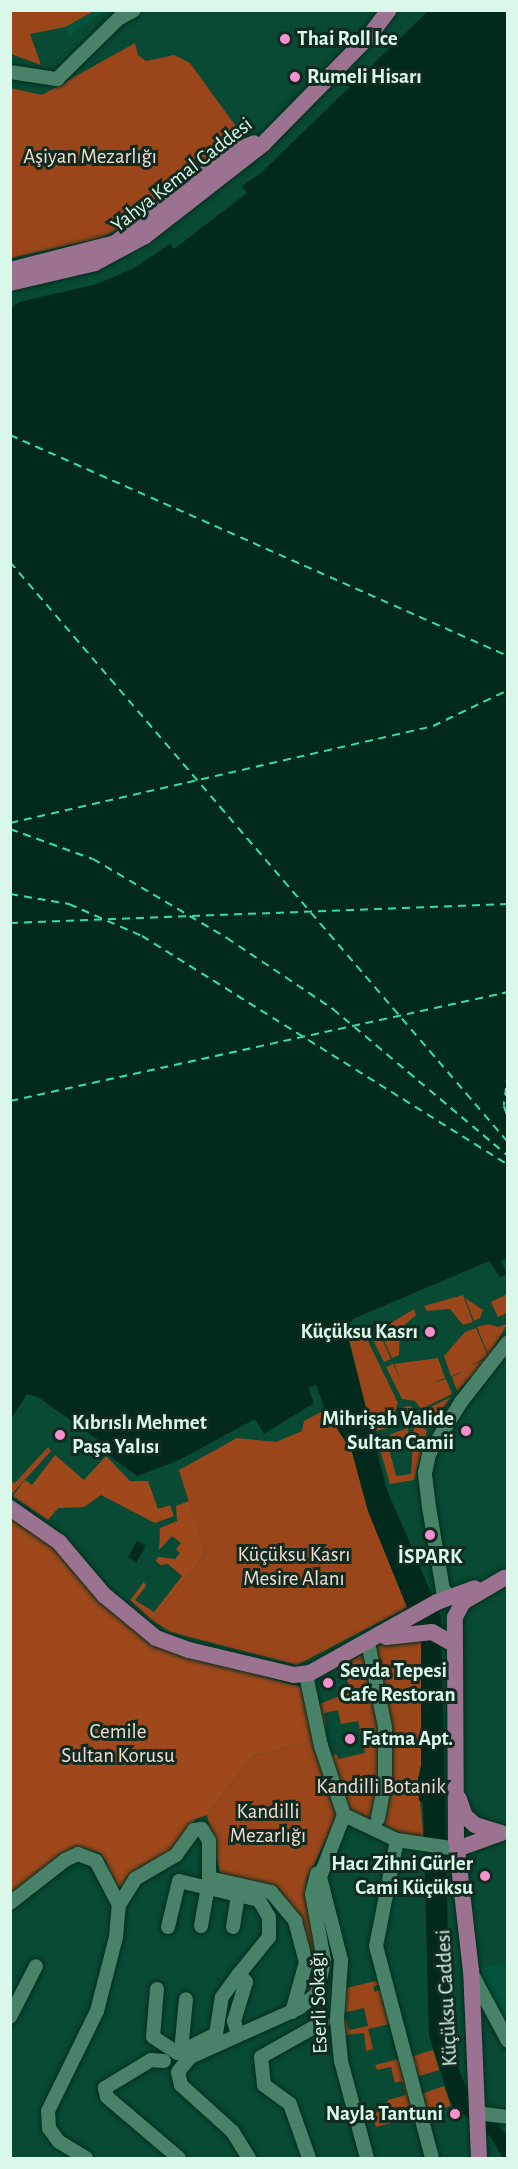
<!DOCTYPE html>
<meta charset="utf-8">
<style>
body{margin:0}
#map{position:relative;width:518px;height:2169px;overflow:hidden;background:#084a34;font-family:"Alegreya Sans",sans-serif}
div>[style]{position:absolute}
.built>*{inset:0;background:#02543b}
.green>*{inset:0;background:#9b461a;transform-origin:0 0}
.round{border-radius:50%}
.forest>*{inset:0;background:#9f481c}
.water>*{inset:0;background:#022a1c;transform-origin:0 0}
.ferry>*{height:1.5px;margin-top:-0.75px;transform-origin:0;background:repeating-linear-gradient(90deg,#35dfa4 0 8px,transparent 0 14px)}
.roads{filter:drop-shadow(0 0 2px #002e1d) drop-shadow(0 0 2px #002e1d)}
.minor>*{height:14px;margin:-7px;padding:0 7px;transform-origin:7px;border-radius:7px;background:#488369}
.major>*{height:16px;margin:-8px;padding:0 8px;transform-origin:8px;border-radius:8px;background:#9b728f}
.dots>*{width:16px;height:16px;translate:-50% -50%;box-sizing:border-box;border:3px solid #122b20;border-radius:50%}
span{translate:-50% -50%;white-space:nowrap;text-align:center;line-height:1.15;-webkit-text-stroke:6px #122b20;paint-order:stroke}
.poi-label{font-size:21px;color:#daf8e9;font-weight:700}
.left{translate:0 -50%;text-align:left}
.right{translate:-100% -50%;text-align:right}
.park-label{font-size:21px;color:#f5dcd1}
.street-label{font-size:21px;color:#daf8e9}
.frame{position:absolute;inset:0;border:12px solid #daf8e9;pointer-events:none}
</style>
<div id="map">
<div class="built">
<i style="clip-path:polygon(10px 11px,103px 11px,70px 36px,65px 27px,29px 34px)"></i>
<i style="clip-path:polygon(507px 1963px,507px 2033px,486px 1995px,480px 1968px)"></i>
</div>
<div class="green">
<i style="clip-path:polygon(11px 10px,94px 10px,94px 11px,65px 27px,30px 34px,41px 65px,11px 54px)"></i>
<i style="clip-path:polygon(135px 43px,138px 55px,146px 61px,174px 55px,190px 63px,245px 139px,132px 222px,100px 238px,11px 258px,10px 88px,42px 95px)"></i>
<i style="clip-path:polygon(507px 1294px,507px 1313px,498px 1317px,491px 1302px)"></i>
<i style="clip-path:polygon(463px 1295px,473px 1322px,463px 1325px,450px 1309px,427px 1311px,424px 1306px)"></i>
<i style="clip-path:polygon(465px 1298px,483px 1310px,480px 1318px,474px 1321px)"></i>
<i style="clip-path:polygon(414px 1309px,416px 1315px,400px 1329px,399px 1355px,392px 1358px,379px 1330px)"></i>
<i style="clip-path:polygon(488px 1324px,498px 1327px,507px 1324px,489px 1356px,477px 1327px)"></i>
<i style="clip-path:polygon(355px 1327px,360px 1337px,365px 1335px,398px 1403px,388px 1428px,372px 1432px,347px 1331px)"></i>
<i style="clip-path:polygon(476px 1328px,488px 1356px,470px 1366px,490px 1357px,457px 1391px,452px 1377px,464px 1371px,451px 1376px,444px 1356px,465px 1332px)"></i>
<i style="clip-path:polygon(378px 1330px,391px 1359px,384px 1362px,370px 1334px)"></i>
<i style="clip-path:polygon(438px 1358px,445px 1378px,433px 1383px,446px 1379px,452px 1394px,421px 1409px,415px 1401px,402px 1399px,386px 1367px,393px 1364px,401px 1381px,394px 1364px)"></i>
<i style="clip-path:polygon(451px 1397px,431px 1423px,422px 1416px,431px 1407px)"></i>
<i class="round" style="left:401px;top:1406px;width:14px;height:14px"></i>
<i style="clip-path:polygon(327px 1409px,352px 1452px,368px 1511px,408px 1607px,297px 1665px,170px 1632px,152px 1620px,205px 1554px,179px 1470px,237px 1438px,276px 1442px,302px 1431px,304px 1421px)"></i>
<i style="clip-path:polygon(419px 1424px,427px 1431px,414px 1480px,390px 1484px,381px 1453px,391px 1434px,408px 1428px,409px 1444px,406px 1441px,388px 1445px,396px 1476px,411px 1474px,414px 1427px)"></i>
<i style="clip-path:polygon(48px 1447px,51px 1451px,11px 1495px,10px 1481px,15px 1483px)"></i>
<i style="clip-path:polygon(414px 1639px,421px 1642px,421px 1766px,418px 1779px,424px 1842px,351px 1813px,327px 1757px,336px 1754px,339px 1759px,365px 1753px,358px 1721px,341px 1724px,338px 1710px,324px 1713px,326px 1726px,320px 1727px,315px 1706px,352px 1691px,341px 1667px,375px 1646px)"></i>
<i style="clip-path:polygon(315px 1741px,338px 1814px,306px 1881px,320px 1972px,310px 1994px,305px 1994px,302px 1992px,309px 1956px,268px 1885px,221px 1877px,207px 1815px,253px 1756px)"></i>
<i style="clip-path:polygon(380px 1980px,381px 1984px,373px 1987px,375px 1992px,383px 1988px,394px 2023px,368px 2029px,373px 2049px,366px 2051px,364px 2033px,344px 2035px,340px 2020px,346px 2019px,349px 2030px,368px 2026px,364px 2008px,343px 2013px,346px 1988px)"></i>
<i style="left:433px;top:2050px;width:21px;height:25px;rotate:73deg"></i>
<i style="clip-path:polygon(403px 2058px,419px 2116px,376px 2127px,372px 2114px,386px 2109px,388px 2100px,406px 2095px,402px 2081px,395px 2083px,391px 2067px,377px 2070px,375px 2065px)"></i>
<i style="left:444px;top:2086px;width:21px;height:25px;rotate:71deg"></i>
</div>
<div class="forest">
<i style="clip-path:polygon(55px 1455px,84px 1480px,106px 1456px,130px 1481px,148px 1481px,158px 1509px,170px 1505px,174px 1516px,155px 1523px,101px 1495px,84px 1507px,58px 1508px,48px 1520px,13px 1496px,25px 1480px,32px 1485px)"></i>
<i style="clip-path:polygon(189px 1501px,205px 1554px,152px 1620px,130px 1600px,144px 1582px,146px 1586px,135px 1600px,154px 1612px,182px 1576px,168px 1564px,160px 1565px,156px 1561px,158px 1557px,175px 1559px,180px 1553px,176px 1549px,181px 1543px,172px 1536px,159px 1550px,160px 1528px,177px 1521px,176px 1506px)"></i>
<i style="clip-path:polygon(11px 1514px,58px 1550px,120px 1617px,229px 1667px,304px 1688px,315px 1741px,253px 1756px,207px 1815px,195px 1819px,177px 1850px,126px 1880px,119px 1896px,106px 1862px,100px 1853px,85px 1849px,75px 1850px,11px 1895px)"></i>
</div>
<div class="water">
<i style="clip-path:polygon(428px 11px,507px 11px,508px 1258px,501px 1261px,507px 1274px,500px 1277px,489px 1261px,353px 1319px,346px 1330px,387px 1490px,441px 1616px,450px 2034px,454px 2058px,467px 2089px,507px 2135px,507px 2158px,503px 2158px,490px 2136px,451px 2104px,429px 2036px,423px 1803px,419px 1800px,418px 1779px,421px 1766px,421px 1642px,368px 1511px,352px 1452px,325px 1410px,316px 1385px,308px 1388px,314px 1403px,264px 1434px,255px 1419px,177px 1461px,137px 1476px,107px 1454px,110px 1450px,101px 1442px,38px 1397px,27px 1394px,11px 1419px,11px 308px,19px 302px,97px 284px,134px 268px,170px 244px,174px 249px,247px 193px,242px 186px,262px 172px)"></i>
<i style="left:137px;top:1541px;width:10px;height:19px;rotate:29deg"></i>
</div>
<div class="ferry">
<i style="left:10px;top:435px;width:545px;rotate:23.93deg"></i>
<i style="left:10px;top:562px;width:764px;rotate:49.35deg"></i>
<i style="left:10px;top:823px;width:434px;rotate:-12.9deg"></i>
<i style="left:433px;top:726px;width:83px;rotate:-25.6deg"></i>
<i style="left:10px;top:829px;width:88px;rotate:19.9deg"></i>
<i style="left:93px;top:859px;width:156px;rotate:30.5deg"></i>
<i style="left:227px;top:938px;width:128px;rotate:33.8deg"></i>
<i style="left:333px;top:1009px;width:229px;rotate:40deg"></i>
<i style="left:10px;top:894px;width:60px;rotate:9.6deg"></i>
<i style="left:69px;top:904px;width:80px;rotate:23.7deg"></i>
<i style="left:142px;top:936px;width:432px;rotate:32deg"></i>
<i style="left:10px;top:923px;width:498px;rotate:-2.2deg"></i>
<i style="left:508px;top:1074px;width:32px;rotate:97deg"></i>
<i style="left:504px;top:1106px;width:12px;rotate:70deg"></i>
<i style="left:10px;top:1101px;width:510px;rotate:-12.35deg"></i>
</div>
<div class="roads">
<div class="minor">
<i style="left:10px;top:72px;width:48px;rotate:8.5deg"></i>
<i style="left:57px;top:79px;width:86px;rotate:-44.5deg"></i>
<i style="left:118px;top:19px;width:18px;rotate:-29deg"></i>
<i style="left:451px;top:1597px;width:11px;rotate:-139deg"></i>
<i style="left:443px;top:1590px;width:84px;rotate:-99.6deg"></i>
<i style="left:429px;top:1507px;width:34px;rotate:-97deg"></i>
<i style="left:425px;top:1473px;width:19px;rotate:-78deg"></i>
<i style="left:429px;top:1454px;width:61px;rotate:-58.4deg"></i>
<i style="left:461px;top:1402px;width:76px;rotate:-51.9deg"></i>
<i style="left:368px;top:1642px;width:87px;rotate:78.7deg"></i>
<i style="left:385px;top:1727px;width:55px;rotate:90deg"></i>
<i style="left:385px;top:1782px;width:38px;rotate:101deg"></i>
<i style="left:306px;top:1675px;width:73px;rotate:78.1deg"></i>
<i style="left:321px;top:1746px;width:73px;rotate:71.6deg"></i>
<i style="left:344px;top:1815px;width:66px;rotate:111.2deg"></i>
<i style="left:320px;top:1877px;width:86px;rotate:75.8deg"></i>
<i style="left:341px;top:1960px;width:60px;rotate:93.8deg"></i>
<i style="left:337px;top:2020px;width:41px;rotate:84.4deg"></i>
<i style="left:341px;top:2061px;width:100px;rotate:75deg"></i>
<i style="left:344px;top:1815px;width:59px;rotate:25.3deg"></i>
<i style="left:397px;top:1840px;width:61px;rotate:8.5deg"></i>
<i style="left:397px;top:1840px;width:108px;rotate:101.2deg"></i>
<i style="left:376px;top:1946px;width:219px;rotate:75.2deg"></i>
<i style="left:10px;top:1903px;width:70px;rotate:-38deg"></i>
<i style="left:65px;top:1860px;width:14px;rotate:-25deg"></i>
<i style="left:78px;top:1854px;width:19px;rotate:21deg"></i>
<i style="left:96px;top:1861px;width:50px;rotate:62.4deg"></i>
<i style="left:119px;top:1905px;width:31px;rotate:-58deg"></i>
<i style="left:135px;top:1879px;width:48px;rotate:-30.3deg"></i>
<i style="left:176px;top:1855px;width:31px;rotate:-54deg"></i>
<i style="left:194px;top:1830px;width:8px;rotate:-7deg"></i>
<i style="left:202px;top:1829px;width:14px;rotate:60deg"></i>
<i style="left:209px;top:1841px;width:37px;rotate:90deg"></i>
<i style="left:209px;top:1878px;width:64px;rotate:12.7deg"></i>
<i style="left:271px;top:1892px;width:38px;rotate:50deg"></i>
<i style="left:295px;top:1921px;width:42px;rotate:75deg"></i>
<i style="left:306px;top:1962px;width:52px;rotate:105.6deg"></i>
<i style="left:201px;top:1926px;width:40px;rotate:-80deg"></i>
<i style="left:168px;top:1927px;width:47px;rotate:-76.6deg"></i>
<i style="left:179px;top:1881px;width:82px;rotate:13.4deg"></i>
<i style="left:259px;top:1900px;width:20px;rotate:60deg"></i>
<i style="left:269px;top:1917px;width:20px;rotate:90deg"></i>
<i style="left:269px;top:1937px;width:48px;rotate:129deg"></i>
<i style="left:233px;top:1927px;width:33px;rotate:-81deg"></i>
<i style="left:472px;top:1974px;width:76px;rotate:61.8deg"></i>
<i style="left:157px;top:1989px;width:48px;rotate:94.8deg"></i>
<i style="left:153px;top:2037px;width:30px;rotate:33deg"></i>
<i style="left:178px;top:2053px;width:42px;rotate:-26.6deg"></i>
<i style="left:216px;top:2034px;width:37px;rotate:-81deg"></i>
<i style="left:222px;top:1997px;width:29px;rotate:-54deg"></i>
<i style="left:239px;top:1974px;width:11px;rotate:49deg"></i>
<i style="left:246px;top:1982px;width:41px;rotate:107.1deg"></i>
<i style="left:234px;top:2021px;width:15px;rotate:74deg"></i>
<i style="left:10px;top:2017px;width:57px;rotate:-63deg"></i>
<i style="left:181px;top:2051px;width:52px;rotate:-84.5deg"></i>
<i style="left:164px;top:2061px;width:13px;rotate:-176deg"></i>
<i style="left:151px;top:2060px;width:54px;rotate:148.7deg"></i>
<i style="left:105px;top:2088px;width:9px;rotate:77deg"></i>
<i style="left:107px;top:2097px;width:94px;rotate:40.3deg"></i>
<i style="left:476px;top:2113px;width:32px;rotate:7deg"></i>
<i style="left:86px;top:2158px;width:31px;rotate:-149deg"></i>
<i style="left:59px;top:2142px;width:17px;rotate:-126deg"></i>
<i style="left:49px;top:2128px;width:17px;rotate:-93deg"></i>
<i style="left:48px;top:2111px;width:111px;rotate:-63.9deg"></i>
<i style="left:97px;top:2011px;width:76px;rotate:-75.6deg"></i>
<i style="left:116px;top:1937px;width:32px;rotate:-85deg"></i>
<i style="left:249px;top:2158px;width:31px;rotate:-122deg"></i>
<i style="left:233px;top:2132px;width:70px;rotate:-137.9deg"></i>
<i style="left:181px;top:2085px;width:13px;rotate:-103deg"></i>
<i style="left:178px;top:2072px;width:19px;rotate:-51deg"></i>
<i style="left:190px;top:2057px;width:120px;rotate:-24.2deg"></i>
<i style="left:299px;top:2008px;width:23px;rotate:-38deg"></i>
<i style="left:317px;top:1994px;width:35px;rotate:-78deg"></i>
<i style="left:324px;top:1960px;width:67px;rotate:-100.3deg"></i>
<i style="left:312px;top:1894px;width:21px;rotate:-76deg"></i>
<i style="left:309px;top:2158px;width:57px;rotate:-109.4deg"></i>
<i style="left:290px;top:2104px;width:32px;rotate:-144deg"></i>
<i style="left:264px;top:2085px;width:28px;rotate:-96deg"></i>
<i style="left:261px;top:2057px;width:71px;rotate:-29.4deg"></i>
</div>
<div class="major">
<i style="left:10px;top:270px;width:108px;rotate:-14.4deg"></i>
<i style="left:115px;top:243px;width:148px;rotate:-37.6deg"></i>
<i style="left:232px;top:153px;width:24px;rotate:-24deg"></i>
<i style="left:10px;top:283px;width:87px;rotate:-13.2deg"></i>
<i style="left:95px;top:263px;width:57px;rotate:-28.4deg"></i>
<i style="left:145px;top:236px;width:150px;rotate:-37.9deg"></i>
<i style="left:263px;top:144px;width:153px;rotate:-45.5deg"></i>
<i style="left:370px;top:35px;width:31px;rotate:-53deg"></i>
<i style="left:10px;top:1508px;width:60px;rotate:34.8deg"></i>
<i style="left:59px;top:1542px;width:70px;rotate:49.7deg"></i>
<i style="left:104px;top:1595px;width:67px;rotate:39.6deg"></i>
<i style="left:156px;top:1638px;width:35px;rotate:20deg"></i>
<i style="left:189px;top:1650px;width:108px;rotate:13.4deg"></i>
<i style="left:294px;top:1675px;width:16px;rotate:-7deg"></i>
<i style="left:310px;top:1673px;width:145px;rotate:-29.2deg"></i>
<i style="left:437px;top:1602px;width:40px;rotate:-20.2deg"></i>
<i style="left:386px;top:1637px;width:46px;rotate:-6.2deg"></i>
<i style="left:432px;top:1632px;width:26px;rotate:29deg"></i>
<i style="left:459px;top:1799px;width:18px;rotate:71deg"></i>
<i style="left:465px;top:1816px;width:13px;rotate:42deg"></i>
<i style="left:475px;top:1825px;width:27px;rotate:17deg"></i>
<i style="left:457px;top:1849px;width:47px;rotate:-20deg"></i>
<i style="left:479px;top:2158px;width:187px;rotate:-92.4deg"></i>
<i style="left:471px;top:1971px;width:132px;rotate:-96.5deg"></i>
<i style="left:456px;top:1840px;width:223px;rotate:-90.3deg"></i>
<i style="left:455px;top:1617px;width:17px;rotate:-62deg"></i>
<i style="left:463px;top:1602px;width:48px;rotate:-30.3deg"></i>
</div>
</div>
<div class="dots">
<i style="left:285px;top:39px;background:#f790ce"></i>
<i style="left:295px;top:77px;background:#f790ce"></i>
<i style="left:430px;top:1332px;background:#f790ce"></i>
<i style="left:466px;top:1431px;background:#f790ce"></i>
<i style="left:60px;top:1435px;background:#f790ce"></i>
<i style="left:430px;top:1535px;background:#f790ce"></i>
<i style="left:328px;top:1683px;background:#f790ce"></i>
<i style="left:350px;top:1739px;background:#f790ce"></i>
<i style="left:485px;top:1876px;background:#f790ce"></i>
<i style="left:455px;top:2114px;background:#f790ce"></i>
</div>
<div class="poi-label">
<span class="left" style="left:297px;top:39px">Thai Roll Ice</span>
<span class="left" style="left:307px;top:77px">Rumeli Hisarı</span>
<span class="right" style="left:418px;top:1332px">Küçüksu Kasrı</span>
<span class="right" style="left:454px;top:1431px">Mihrişah Valide<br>Sultan Camii</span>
<span class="left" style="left:72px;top:1435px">Kıbrıslı Mehmet<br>Paşa Yalısı</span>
<span style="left:430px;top:1557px">İSPARK</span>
<span class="left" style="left:340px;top:1683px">Sevda Tepesi<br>Cafe Restoran</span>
<span class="left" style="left:362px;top:1739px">Fatma Apt.</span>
<span class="right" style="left:473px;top:1876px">Hacı Zihni Gürler<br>Cami Küçüksu</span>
<span class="right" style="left:443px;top:2114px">Nayla Tantuni</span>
</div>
<div class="park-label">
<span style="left:90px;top:157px">Aşiyan Mezarlığı</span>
<span style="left:294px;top:1567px">Küçüksu Kasrı<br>Mesire Alanı</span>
<span style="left:118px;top:1744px">Cemile<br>Sultan Korusu</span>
<span style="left:381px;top:1787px">Kandilli Botanik</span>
<span style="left:268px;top:1824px">Kandilli<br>Mezarlığı</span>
</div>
<div class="street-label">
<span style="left:182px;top:175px;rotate:-38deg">Yahya Kemal Caddesi</span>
<span style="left:447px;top:1998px;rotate:-93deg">Küçüksu Caddesi</span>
<span style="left:319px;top:2003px;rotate:-92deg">Eserli Sokağı</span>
</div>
<div class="frame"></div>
</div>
